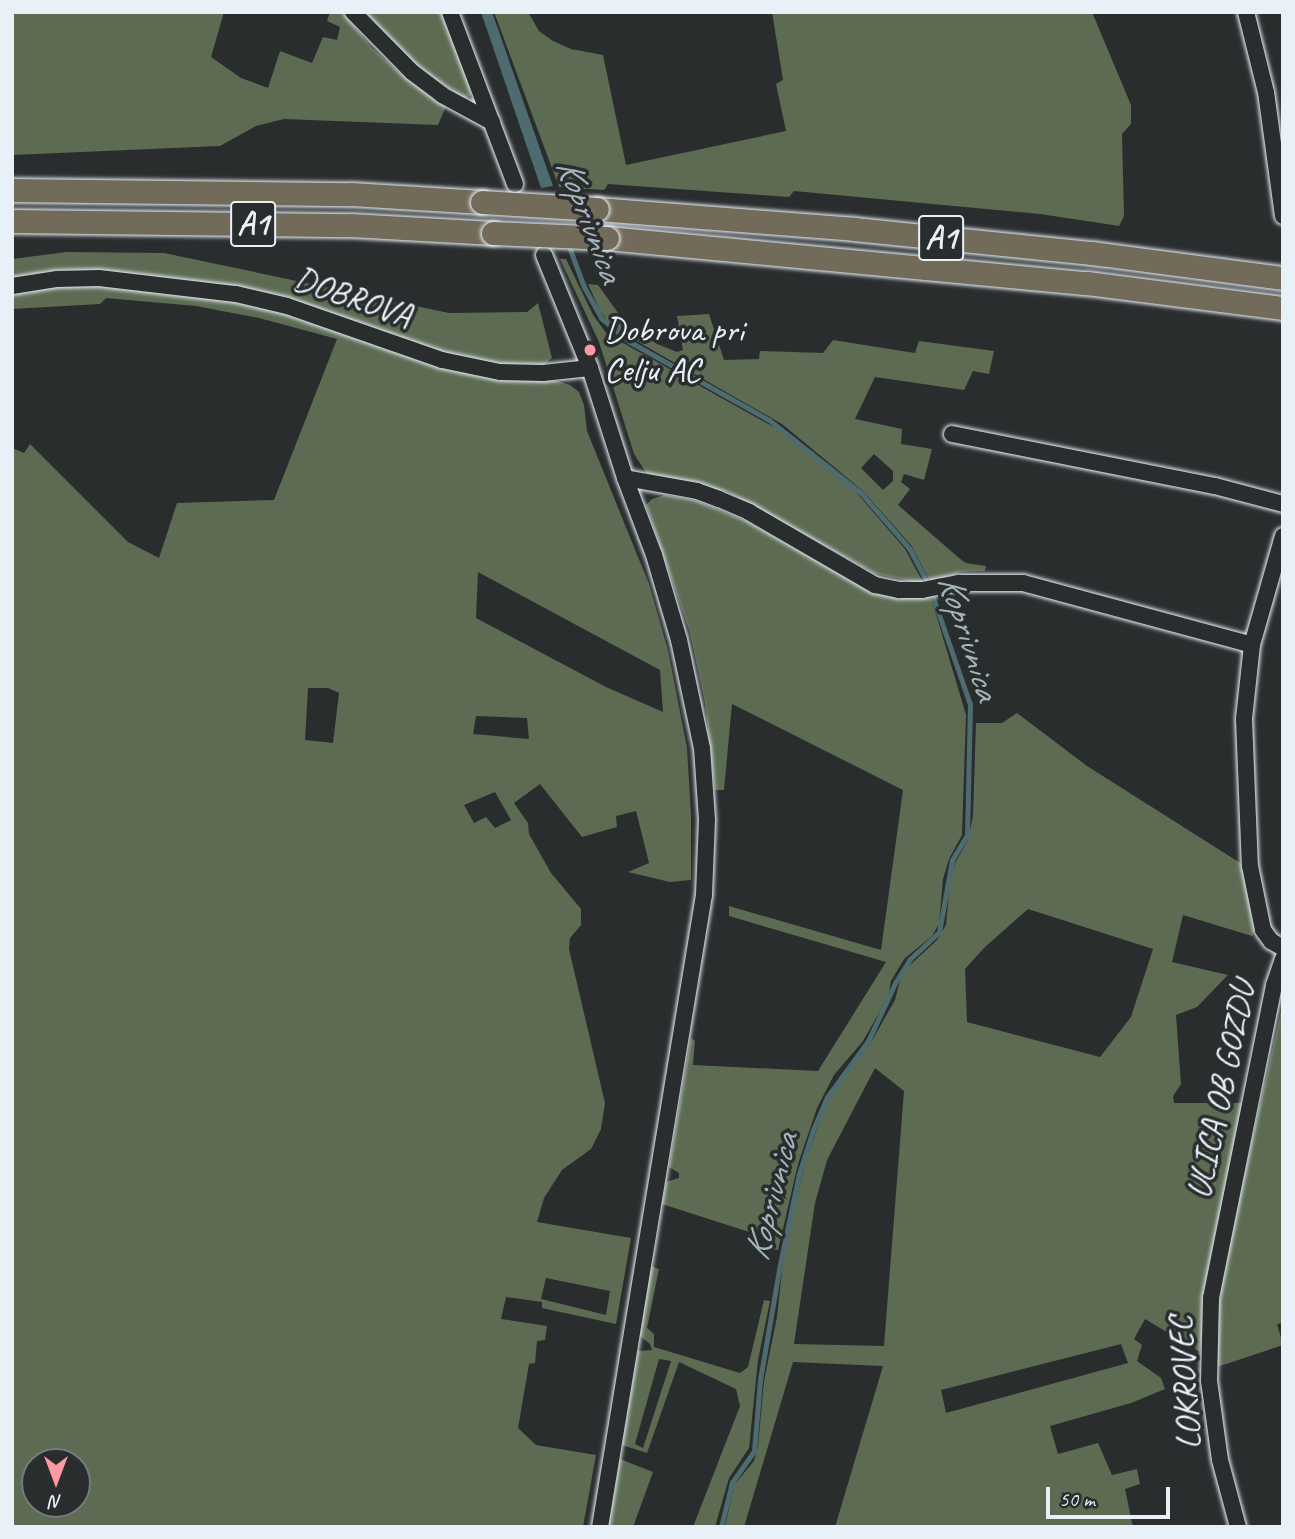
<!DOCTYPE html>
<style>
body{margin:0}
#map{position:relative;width:1295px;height:1539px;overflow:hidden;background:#2a2d2e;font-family:Caveat,sans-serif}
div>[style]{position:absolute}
.green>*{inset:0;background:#5d6b53}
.water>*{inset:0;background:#4e6c6f}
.stream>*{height:5px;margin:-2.5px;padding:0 2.5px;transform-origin:2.5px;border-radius:2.5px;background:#4e6c6f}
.roads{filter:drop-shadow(0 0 2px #e8f1f8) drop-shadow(0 0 2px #e8f1f8)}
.minor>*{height:16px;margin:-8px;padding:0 8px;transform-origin:8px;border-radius:8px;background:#2a2d2e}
.highway>*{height:23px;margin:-11.5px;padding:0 11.5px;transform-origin:11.5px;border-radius:11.5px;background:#726b5a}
.bridges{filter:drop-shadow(0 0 2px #e8f1f8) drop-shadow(0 0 2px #e8f1f8)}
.highway-bridge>*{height:23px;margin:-11.5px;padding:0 11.5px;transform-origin:11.5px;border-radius:11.5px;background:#726b5a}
.dots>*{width:19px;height:19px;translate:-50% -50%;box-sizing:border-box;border:4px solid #2a2d2e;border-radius:50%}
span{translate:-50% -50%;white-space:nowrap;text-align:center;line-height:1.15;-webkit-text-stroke:7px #2a2d2e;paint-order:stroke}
.shield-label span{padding:2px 5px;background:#2a2d2e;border:2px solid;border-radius:5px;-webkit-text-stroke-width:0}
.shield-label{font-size:33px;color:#e8f1f8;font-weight:700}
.street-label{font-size:35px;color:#e8f1f8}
.poi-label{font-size:35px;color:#e8f1f8}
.left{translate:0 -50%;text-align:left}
.water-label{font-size:37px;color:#a3b5ba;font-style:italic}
.frame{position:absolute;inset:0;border:14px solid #e8f1f8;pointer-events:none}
.north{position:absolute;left:21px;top:1448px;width:70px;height:70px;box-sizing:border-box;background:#2a2d2e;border:2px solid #767b7f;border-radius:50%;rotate:180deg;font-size:19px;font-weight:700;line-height:28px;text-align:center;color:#e8f1f8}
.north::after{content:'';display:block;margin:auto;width:24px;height:32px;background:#ff9aa2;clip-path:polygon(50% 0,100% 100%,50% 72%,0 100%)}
.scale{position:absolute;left:1046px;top:1487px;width:124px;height:32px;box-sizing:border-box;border:4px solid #e8f1f8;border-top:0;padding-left:9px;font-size:21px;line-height:24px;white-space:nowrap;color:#e8f1f8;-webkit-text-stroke:5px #2a2d2e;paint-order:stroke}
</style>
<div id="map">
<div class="green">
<i style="clip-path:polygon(12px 12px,224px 12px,211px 57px,241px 78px,268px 88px,280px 51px,312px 63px,323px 37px,337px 40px,340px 27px,327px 21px,330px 12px,342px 12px,372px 48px,402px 75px,446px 106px,438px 125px,284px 119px,256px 126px,220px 146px,12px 155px)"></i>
<i style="clip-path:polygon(364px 12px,441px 12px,470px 86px,471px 95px,465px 99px,408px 61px)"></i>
<i style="clip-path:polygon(494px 12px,528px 12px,539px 31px,553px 41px,571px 49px,603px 55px,626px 165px,786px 131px,776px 84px,783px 80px,772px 12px,1092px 12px,1131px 105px,1131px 124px,1122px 134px,1124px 216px,1119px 226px,1113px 225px,1040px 214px,794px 191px,789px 197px,608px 184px,604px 190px,559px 187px)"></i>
<i style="clip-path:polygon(67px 252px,164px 253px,449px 313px,527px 312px,538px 303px,552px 358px,544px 365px,509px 366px,438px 352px,375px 330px,84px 271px,59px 270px,12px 278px,12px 259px)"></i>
<i style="clip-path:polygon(560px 259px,566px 259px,593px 315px,607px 334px,779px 430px,856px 492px,905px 549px,924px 584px,876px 574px,728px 492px,647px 474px,634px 454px,599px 342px)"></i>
<i style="clip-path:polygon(evenodd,93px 283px,212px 296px,269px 308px,499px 378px,557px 381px,570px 385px,579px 392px,584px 405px,587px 431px,649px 584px,668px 651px,687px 748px,691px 815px,691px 880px,670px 882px,628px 872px,649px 863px,636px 811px,616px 816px,617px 827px,582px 837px,540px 784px,514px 803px,528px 823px,529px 834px,551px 873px,581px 909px,581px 925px,570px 938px,569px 949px,605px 1103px,601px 1129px,591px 1149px,562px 1170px,544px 1198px,537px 1222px,631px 1238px,616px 1324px,542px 1308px,542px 1302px,506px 1297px,501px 1319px,547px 1326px,545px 1340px,537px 1341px,535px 1363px,529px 1364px,518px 1428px,536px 1445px,596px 1455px,583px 1527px,12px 1527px,12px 448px,24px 453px,30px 444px,128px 542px,159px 558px,177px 503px,274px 500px,337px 339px,259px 318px,196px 306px,106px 298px,100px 304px,12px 309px,12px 292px,93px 283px,478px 572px,660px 670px,663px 712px,606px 687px,476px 618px,478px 572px,93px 283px,308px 688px,328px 688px,339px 693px,333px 743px,305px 740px,308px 688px,93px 283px,476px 716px,527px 718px,529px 739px,473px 734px,476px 716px,93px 283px,495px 792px,511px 820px,495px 828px,486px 817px,474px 823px,464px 805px,495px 792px,93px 283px,546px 1278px,610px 1291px,606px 1315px,541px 1299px,546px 1278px,93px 283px,35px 1462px,77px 1462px,77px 1504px,35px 1504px,35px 1462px)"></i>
<i style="clip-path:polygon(evenodd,588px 284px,598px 285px,626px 324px,657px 344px,677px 352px,683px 350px,677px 316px,709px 314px,724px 360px,759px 359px,760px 351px,823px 353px,833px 340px,915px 353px,919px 341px,994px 351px,989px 374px,973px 371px,964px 390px,875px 377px,855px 419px,902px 429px,901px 444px,932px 449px,924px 480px,904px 474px,901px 482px,910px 489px,898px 505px,959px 558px,966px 563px,986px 566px,985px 571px,960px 572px,931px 583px,911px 545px,863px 491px,782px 424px,612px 327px,600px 311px,588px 284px,874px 454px,893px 471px,893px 481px,883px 490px,861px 468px,874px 454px)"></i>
<i style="clip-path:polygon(665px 495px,697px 501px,746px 521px,870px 590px,888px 596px,930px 594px,966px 715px,962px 835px,949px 859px,943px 879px,939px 924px,932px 936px,904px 959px,891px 981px,888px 997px,863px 1041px,834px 1075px,817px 1108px,798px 1164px,778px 1250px,769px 1249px,768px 1238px,662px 1204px,666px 1182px,679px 1178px,679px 1173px,669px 1167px,691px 1038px,695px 1041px,693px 1065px,818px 1071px,886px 962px,729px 916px,729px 906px,881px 950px,903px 790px,732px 704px,724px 790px,715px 790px,705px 703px,690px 633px,646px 505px,652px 499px)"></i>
<i style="clip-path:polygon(evenodd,1017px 713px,1087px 766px,1245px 866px,1255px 930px,1252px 936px,1183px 915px,1172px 962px,1228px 975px,1197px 1007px,1176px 1015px,1181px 1084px,1173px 1096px,1174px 1103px,1243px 1103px,1211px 1255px,1200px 1352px,1145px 1319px,1134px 1339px,1142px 1345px,1137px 1361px,1161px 1378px,1165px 1389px,1131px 1403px,1050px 1426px,1058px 1454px,1098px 1443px,1112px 1475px,1137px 1469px,1140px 1484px,1125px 1489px,1133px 1527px,835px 1527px,883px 1366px,793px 1362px,744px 1527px,725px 1527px,734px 1485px,754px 1461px,758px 1446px,764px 1381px,777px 1317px,784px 1253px,804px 1167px,823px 1111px,839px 1080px,870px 1044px,895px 1000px,900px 980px,909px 966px,937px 940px,946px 925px,950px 882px,955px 863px,968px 840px,973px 816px,976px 723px,1002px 723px,1017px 713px,1028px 909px,1153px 949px,1131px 1017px,1100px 1057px,967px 1022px,965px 969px,985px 947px,1028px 909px,1017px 713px,875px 1068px,904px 1091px,884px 1346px,794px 1344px,815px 1203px,827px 1160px,875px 1068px,1017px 713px,1121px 1344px,1128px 1363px,946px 1413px,941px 1390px,1121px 1344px)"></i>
<i style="clip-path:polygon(1283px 1002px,1283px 1323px,1277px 1324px,1283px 1345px,1217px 1367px,1218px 1313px,1226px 1257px)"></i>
<i style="clip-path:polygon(evenodd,651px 1266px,659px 1269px,647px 1328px,654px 1334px,654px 1347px,740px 1373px,748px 1367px,764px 1300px,770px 1301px,758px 1360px,749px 1448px,729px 1478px,715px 1527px,693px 1527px,740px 1406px,736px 1389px,679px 1362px,647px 1453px,622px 1445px,638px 1351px,652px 1350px,650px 1344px,640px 1336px,651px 1266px,659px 1359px,671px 1361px,643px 1448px,635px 1444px,659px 1359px)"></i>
<i style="clip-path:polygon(620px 1459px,653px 1472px,633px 1527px,608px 1527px)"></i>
</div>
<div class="water">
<i style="clip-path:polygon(481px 12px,492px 12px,553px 186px,541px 188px)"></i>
</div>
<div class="stream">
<i style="left:568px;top:244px;width:46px;rotate:69.6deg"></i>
<i style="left:584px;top:287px;width:35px;rotate:61deg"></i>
<i style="left:601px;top:318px;width:38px;rotate:40deg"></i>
<i style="left:630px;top:342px;width:159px;rotate:29.3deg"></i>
<i style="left:769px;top:420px;width:117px;rotate:38.4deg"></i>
<i style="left:861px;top:493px;width:73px;rotate:48.9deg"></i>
<i style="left:909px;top:548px;width:40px;rotate:62deg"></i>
<i style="left:928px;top:583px;width:128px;rotate:70.9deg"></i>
<i style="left:970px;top:704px;width:131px;rotate:91.3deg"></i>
<i style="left:967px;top:835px;width:29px;rotate:121deg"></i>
<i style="left:952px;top:860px;width:73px;rotate:100.2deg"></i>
<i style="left:939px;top:932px;width:40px;rotate:137deg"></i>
<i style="left:910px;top:959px;width:26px;rotate:122deg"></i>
<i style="left:896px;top:981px;width:66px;rotate:115deg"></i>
<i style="left:868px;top:1041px;width:69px;rotate:126.2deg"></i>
<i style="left:827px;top:1097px;width:36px;rotate:113deg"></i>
<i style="left:813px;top:1130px;width:46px;rotate:107.7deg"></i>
<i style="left:799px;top:1174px;width:92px;rotate:101.9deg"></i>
<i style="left:780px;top:1264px;width:118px;rotate:99.8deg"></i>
<i style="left:760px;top:1380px;width:71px;rotate:94.8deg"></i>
<i style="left:754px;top:1451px;width:38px;rotate:125deg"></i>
<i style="left:732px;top:1482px;width:46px;rotate:103.7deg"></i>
</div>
<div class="roads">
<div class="minor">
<i style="left:353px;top:12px;width:84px;rotate:45.5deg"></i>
<i style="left:412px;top:72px;width:38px;rotate:37deg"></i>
<i style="left:442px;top:95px;width:57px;rotate:28.4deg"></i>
<i style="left:450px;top:12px;width:184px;rotate:69.3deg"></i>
<i style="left:1246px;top:12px;width:82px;rotate:76deg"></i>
<i style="left:1266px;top:92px;width:125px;rotate:82.2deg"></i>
<i style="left:544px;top:255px;width:122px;rotate:67.8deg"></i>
<i style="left:590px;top:368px;width:115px;rotate:72.3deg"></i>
<i style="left:625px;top:478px;width:82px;rotate:69.4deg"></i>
<i style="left:654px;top:555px;width:89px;rotate:73.6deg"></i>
<i style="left:679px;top:640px;width:110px;rotate:78deg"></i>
<i style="left:702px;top:748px;width:72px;rotate:86deg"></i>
<i style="left:707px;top:820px;width:75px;rotate:92.3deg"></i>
<i style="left:704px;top:895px;width:640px;rotate:99.34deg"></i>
<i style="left:12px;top:286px;width:46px;rotate:-8.8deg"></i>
<i style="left:57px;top:279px;width:42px;rotate:-1.4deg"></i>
<i style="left:99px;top:278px;width:138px;rotate:6.7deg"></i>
<i style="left:236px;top:294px;width:52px;rotate:13.2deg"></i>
<i style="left:287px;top:306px;width:164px;rotate:19.2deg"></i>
<i style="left:442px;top:360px;width:59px;rotate:11.7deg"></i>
<i style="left:500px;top:372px;width:43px;rotate:1.3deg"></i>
<i style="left:543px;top:373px;width:47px;rotate:-6.1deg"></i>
<i style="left:952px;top:434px;width:268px;rotate:11.2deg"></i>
<i style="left:1215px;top:486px;width:70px;rotate:14.8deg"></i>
<i style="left:625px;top:478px;width:73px;rotate:10.2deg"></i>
<i style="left:697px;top:491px;width:23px;rotate:20deg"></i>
<i style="left:719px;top:499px;width:33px;rotate:23deg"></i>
<i style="left:749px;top:512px;width:146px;rotate:30.1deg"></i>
<i style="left:875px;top:585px;width:25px;rotate:12deg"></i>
<i style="left:899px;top:590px;width:23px"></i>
<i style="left:922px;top:590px;width:38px;rotate:-11deg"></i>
<i style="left:959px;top:583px;width:64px"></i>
<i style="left:1023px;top:583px;width:237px;rotate:15.1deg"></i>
<i style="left:1283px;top:536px;width:113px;rotate:105.9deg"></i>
<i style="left:1252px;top:645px;width:74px;rotate:96.2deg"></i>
<i style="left:1244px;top:719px;width:147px;rotate:87.7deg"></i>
<i style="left:1250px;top:866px;width:65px;rotate:78.5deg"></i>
<i style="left:1263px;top:930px;width:14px;rotate:54deg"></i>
<i style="left:1271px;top:941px;width:14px;rotate:30deg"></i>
<i style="left:1238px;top:1527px;width:69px;rotate:-105deg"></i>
<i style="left:1220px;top:1460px;width:80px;rotate:-97.9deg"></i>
<i style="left:1209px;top:1381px;width:83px;rotate:-88.6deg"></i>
<i style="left:1211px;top:1298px;width:319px;rotate:-78.6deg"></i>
<i style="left:1274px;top:985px;width:28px;rotate:-71deg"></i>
</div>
<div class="highway">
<i style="left:12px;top:190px;width:339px;rotate:0.7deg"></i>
<i style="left:351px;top:194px;width:131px;rotate:3.5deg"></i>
<i style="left:597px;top:209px;width:258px;rotate:4.4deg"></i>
<i style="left:854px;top:229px;width:239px;rotate:5.8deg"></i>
<i style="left:1092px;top:253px;width:193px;rotate:7.5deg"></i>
<i style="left:12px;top:221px;width:338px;rotate:0.7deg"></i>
<i style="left:350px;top:225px;width:143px;rotate:3.2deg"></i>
<i style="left:607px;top:238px;width:482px;rotate:5.4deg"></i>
<i style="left:1087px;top:283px;width:198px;rotate:7.3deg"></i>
</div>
</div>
<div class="bridges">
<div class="highway-bridge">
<i style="left:482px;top:202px;width:115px;rotate:3.5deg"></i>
<i style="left:493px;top:233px;width:114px;rotate:2.5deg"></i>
</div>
</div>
<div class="dots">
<i style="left:590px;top:350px;background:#ff9aa2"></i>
</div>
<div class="shield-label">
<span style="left:253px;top:224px">A1</span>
<span style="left:941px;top:238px">A1</span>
</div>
<div class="street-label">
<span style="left:353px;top:297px;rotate:19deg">DOBROVA</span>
<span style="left:1221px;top:1090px;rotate:-78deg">ULICA OB GOZDU</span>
<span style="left:1185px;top:1383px;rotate:-94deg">LOKROVEC</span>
</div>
<div class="poi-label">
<span class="left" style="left:604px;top:350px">Dobrova pri<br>Celju AC</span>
</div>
<div class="water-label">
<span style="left:590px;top:220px;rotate:69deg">Koprivnica</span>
<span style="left:969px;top:637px;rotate:72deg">Koprivnica</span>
<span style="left:771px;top:1197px;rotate:-76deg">Koprivnica</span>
</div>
<div class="frame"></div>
<div class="north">N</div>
<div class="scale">50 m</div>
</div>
